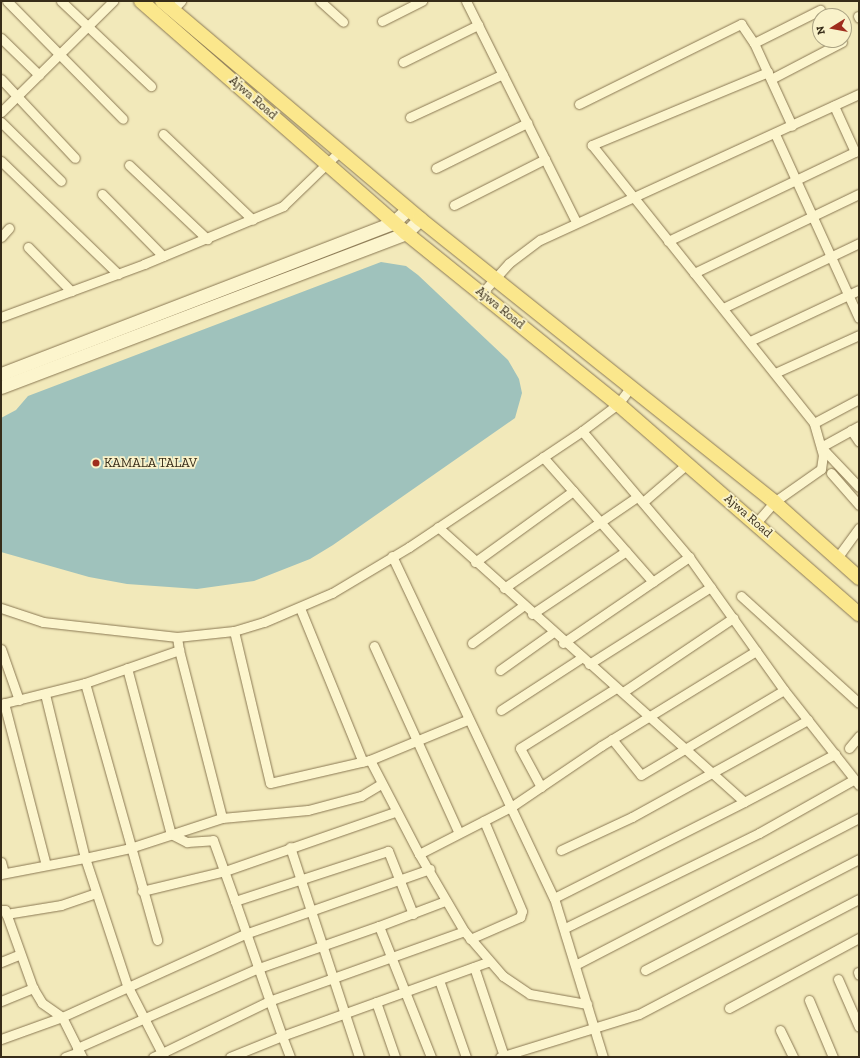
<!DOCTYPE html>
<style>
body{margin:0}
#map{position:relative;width:860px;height:1058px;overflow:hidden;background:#f2e9ba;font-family:"Zilla Slab",serif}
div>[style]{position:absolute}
.water>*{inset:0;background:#9fc2bc}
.roads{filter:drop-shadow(0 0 1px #8a7853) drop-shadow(0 0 1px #8a7853)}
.street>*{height:9px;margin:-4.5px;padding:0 4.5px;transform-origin:4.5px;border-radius:4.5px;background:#fcf5cd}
.secondary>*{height:13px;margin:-6.5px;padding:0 6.5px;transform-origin:6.5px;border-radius:6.5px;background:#fcf5cd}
.primary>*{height:14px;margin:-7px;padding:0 7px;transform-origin:7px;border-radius:7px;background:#fbe78c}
.dots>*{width:11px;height:11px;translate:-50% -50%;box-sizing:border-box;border:2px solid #f9f2ca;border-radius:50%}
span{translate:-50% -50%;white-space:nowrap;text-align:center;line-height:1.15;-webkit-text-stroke:3.5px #f9f2ca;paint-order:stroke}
.street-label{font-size:13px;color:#372c19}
.poi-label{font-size:13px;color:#372c19}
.left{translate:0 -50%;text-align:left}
.frame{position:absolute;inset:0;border:2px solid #372c19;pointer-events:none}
.north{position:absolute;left:812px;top:8px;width:40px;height:40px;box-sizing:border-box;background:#f9f2ca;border:1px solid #aba383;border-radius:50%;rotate:259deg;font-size:11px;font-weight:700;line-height:16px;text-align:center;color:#372c19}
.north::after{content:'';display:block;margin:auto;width:14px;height:18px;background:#9f2d1d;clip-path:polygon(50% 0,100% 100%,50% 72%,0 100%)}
</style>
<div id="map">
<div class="water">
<i style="clip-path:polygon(381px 262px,406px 266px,418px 275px,508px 360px,519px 379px,522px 393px,515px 418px,333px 545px,310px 559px,254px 581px,197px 589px,127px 584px,89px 577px,1px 552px,1px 418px,16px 410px,28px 396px)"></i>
</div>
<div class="roads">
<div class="street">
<i style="left:7px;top:1px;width:165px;rotate:45.5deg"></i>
<i style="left:61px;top:1px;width:124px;rotate:43.4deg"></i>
<i style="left:320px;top:1px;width:31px;rotate:42deg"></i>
<i style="left:466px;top:1px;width:247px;rotate:63.5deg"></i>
<i style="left:172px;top:10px;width:13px;rotate:-45deg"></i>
<i style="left:858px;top:16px;width:2px;rotate:63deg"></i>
<i style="left:382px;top:21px;width:45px;rotate:-26.6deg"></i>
<i style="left:1px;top:38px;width:53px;rotate:44.2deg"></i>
<i style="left:754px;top:43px;width:74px;rotate:-26.6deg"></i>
<i style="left:403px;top:62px;width:84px;rotate:-26.3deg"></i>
<i style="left:768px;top:72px;width:191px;rotate:157.5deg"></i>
<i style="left:592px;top:145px;width:356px;rotate:51.4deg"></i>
<i style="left:1px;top:79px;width:108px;rotate:46.9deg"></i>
<i style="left:771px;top:79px;width:80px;rotate:-27.5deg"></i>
<i style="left:579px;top:104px;width:181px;rotate:-26.3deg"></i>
<i style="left:741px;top:24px;width:23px;rotate:56deg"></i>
<i style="left:754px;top:43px;width:91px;rotate:65.4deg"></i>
<i style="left:1px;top:112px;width:158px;rotate:-44.7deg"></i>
<i style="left:410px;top:117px;width:102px;rotate:-24.8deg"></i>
<i style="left:1px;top:122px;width:84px;rotate:44.5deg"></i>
<i style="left:163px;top:134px;width:124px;rotate:43.7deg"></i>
<i style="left:775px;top:134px;width:202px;rotate:65.5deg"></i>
<i style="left:1px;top:161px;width:163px;rotate:44deg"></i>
<i style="left:129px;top:165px;width:108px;rotate:43.5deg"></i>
<i style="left:436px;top:168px;width:102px;rotate:-26.3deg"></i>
<i style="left:102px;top:194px;width:87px;rotate:45.5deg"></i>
<i style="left:454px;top:205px;width:102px;rotate:-26.8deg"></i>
<i style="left:1px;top:237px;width:12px;rotate:-48deg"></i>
<i style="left:668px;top:241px;width:207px;rotate:-25.5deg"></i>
<i style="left:855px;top:152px;width:51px;rotate:-114.5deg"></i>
<i style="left:28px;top:247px;width:62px;rotate:45.7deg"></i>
<i style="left:694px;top:273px;width:183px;rotate:-25.6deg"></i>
<i style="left:482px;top:293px;width:40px;rotate:-48deg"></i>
<i style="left:509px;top:263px;width:39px;rotate:-37deg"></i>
<i style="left:540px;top:240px;width:351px;rotate:-24.6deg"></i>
<i style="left:723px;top:308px;width:151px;rotate:-25.5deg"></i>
<i style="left:1px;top:317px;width:153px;rotate:-20.3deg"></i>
<i style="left:144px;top:264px;width:151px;rotate:-22.6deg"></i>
<i style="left:283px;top:206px;width:79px;rotate:-44deg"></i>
<i style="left:750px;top:341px;width:120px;rotate:-25.1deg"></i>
<i style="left:775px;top:373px;width:92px;rotate:-24.3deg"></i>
<i style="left:859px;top:426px;width:43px;rotate:151.1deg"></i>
<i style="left:821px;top:447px;width:55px;rotate:46.5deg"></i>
<i style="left:851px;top:430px;width:14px;rotate:56deg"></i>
<i style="left:582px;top:431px;width:165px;rotate:49.7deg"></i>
<i style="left:689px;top:557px;width:163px;rotate:54.5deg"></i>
<i style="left:784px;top:690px;width:121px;rotate:51.7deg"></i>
<i style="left:543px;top:457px;width:45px;rotate:48.6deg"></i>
<i style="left:831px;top:473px;width:43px;rotate:48.8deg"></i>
<i style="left:643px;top:502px;width:58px;rotate:-40.8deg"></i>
<i style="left:756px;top:523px;width:28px;rotate:-49deg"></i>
<i style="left:774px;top:502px;width:57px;rotate:-35.1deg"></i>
<i style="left:821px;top:469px;width:14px;rotate:-82deg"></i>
<i style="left:823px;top:455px;width:33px;rotate:-106deg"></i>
<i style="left:814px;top:423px;width:51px;rotate:-28.1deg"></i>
<i style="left:438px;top:527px;width:411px;rotate:41.9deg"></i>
<i style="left:744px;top:802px;width:103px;rotate:-27.8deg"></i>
<i style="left:392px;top:556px;width:378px;rotate:64.7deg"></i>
<i style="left:554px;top:898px;width:166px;rotate:72.9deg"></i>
<i style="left:837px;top:558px;width:37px;rotate:-54deg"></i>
<i style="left:475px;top:562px;width:121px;rotate:-35.9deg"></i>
<i style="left:573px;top:491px;width:121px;rotate:48.7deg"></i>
<i style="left:504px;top:588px;width:161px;rotate:-34.4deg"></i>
<i style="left:741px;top:596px;width:159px;rotate:42.2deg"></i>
<i style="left:1px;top:608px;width:44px;rotate:18.4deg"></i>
<i style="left:43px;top:622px;width:135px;rotate:6.4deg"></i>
<i style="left:177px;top:637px;width:57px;rotate:-6deg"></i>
<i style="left:234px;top:631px;width:31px;rotate:-17deg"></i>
<i style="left:264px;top:622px;width:74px;rotate:-23.1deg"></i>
<i style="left:332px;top:593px;width:90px;rotate:-30.9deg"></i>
<i style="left:409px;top:547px;width:208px;rotate:-33.8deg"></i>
<i style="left:582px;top:431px;width:45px;rotate:-36.9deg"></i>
<i style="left:618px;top:404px;width:20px;rotate:-53deg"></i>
<i style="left:300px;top:608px;width:166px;rotate:67.8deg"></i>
<i style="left:532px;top:614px;width:113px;rotate:-33.8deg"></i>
<i style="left:234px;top:631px;width:156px;rotate:76.7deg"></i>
<i style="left:270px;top:783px;width:103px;rotate:-13deg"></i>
<i style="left:472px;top:643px;width:63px;rotate:-36deg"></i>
<i style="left:563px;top:643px;width:153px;rotate:-34.3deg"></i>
<i style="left:374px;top:646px;width:205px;rotate:65.6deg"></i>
<i style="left:1px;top:649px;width:54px;rotate:70.6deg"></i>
<i style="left:179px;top:650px;width:173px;rotate:75.6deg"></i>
<i style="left:589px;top:664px;width:144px;rotate:-32.3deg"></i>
<i style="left:127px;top:668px;width:172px;rotate:75.2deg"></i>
<i style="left:171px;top:834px;width:18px;rotate:27deg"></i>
<i style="left:187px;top:842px;width:26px;rotate:-4deg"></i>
<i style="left:213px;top:840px;width:65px;rotate:70.2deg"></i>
<i style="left:500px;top:670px;width:64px;rotate:-35.4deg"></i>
<i style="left:85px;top:683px;width:267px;rotate:74.3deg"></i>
<i style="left:623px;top:692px;width:133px;rotate:-33.9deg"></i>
<i style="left:45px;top:694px;width:169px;rotate:76.3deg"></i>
<i style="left:85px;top:858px;width:46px;rotate:-12.5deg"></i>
<i style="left:130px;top:848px;width:97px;rotate:-18.1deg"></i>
<i style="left:222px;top:818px;width:86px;rotate:-5.3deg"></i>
<i style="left:308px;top:810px;width:55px;rotate:-14.8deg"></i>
<i style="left:361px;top:796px;width:23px;rotate:-31deg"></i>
<i style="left:4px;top:703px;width:167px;rotate:75.5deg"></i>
<i style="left:1px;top:704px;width:87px;rotate:-14deg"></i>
<i style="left:85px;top:683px;width:100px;rotate:-19.3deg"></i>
<i style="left:179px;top:650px;width:13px;rotate:-99deg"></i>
<i style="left:501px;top:710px;width:95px;rotate:-33deg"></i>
<i style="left:467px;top:720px;width:105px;rotate:157.6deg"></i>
<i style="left:370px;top:760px;width:106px;rotate:62.5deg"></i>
<i style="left:419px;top:854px;width:103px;rotate:-27.1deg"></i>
<i style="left:511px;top:807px;width:109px;rotate:-34.1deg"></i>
<i style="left:601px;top:746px;width:182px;rotate:-31.5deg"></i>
<i style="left:612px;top:739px;width:46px;rotate:51.1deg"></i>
<i style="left:641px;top:775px;width:166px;rotate:-30.7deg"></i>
<i style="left:849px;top:748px;width:16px;rotate:-50deg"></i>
<i style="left:541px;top:787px;width:44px;rotate:-118.3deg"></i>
<i style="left:520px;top:748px;width:113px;rotate:-32deg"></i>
<i style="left:290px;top:847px;width:221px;rotate:71.8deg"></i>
<i style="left:561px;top:850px;width:78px;rotate:-24.9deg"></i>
<i style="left:632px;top:817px;width:201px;rotate:-28.9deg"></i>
<i style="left:419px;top:854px;width:89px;rotate:59.7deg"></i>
<i style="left:464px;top:931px;width:60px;rotate:49.1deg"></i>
<i style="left:503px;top:976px;width:32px;rotate:34deg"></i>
<i style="left:530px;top:994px;width:58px;rotate:10deg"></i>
<i style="left:1px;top:862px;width:11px;rotate:75deg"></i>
<i style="left:1px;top:874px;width:86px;rotate:-10.8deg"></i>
<i style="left:85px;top:858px;width:134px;rotate:71.7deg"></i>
<i style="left:127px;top:985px;width:76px;rotate:62.8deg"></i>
<i style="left:162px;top:1053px;width:119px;rotate:-25.9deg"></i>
<i style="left:269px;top:1001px;width:207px;rotate:-19.7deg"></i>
<i style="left:142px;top:891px;width:85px;rotate:-13.5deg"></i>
<i style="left:225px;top:871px;width:179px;rotate:-19.2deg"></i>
<i style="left:554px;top:898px;width:213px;rotate:-26.8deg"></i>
<i style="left:1px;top:910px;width:4px"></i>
<i style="left:5px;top:910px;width:83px;rotate:70.3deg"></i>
<i style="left:33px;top:988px;width:17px;rotate:59deg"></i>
<i style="left:42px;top:1003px;width:24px;rotate:35deg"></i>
<i style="left:62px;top:1017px;width:45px;rotate:63.4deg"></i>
<i style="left:6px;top:914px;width:56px;rotate:-9.3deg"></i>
<i style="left:61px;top:905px;width:37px;rotate:-19deg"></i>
<i style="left:413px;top:914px;width:68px;rotate:-111.6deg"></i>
<i style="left:388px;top:851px;width:161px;rotate:161.9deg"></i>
<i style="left:235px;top:901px;width:143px;rotate:70.8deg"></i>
<i style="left:282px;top:1036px;width:219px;rotate:-19.8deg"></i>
<i style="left:565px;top:928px;width:216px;rotate:-26.1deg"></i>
<i style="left:759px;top:833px;width:108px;rotate:-29.4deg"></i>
<i style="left:470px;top:939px;width:55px;rotate:-23.7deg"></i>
<i style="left:520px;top:917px;width:6px;rotate:-72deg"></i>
<i style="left:522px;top:911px;width:98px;rotate:-112.9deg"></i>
<i style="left:1px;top:962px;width:18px;rotate:-22deg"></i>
<i style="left:577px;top:964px;width:318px;rotate:-27.4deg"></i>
<i style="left:474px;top:967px;width:94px;rotate:71.4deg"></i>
<i style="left:645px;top:970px;width:241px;rotate:-27.4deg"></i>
<i style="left:858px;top:972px;width:3px;rotate:72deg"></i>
<i style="left:838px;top:979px;width:52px;rotate:66.4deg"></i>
<i style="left:439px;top:980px;width:82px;rotate:70.7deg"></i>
<i style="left:809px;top:1000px;width:62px;rotate:67.2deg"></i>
<i style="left:1px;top:1001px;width:35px;rotate:-22deg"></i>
<i style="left:376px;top:1002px;width:58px;rotate:70.9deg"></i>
<i style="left:729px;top:1008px;width:148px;rotate:-28.3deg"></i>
<i style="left:780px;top:1030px;width:30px;rotate:64deg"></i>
<i style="left:1px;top:1039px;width:65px;rotate:-19.8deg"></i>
<i style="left:62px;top:1017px;width:201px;rotate:-24.4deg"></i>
<i style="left:245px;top:934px;width:196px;rotate:-19.4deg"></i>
<i style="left:77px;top:1048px;width:196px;rotate:-23.8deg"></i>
<i style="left:256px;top:969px;width:130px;rotate:-19.3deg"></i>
<i style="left:65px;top:1057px;width:15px;rotate:-20deg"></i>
<i style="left:153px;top:1057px;width:10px;rotate:-24deg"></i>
<i style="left:162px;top:1053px;width:4px;rotate:63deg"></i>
<i style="left:230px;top:1057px;width:56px;rotate:-22deg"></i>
<i style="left:282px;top:1036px;width:22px;rotate:69deg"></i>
<i style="left:431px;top:1057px;width:141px;rotate:-111.7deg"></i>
<i style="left:379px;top:926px;width:71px;rotate:-20.7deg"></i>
<i style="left:500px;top:1057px;width:145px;rotate:-17.2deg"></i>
<i style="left:639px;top:1014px;width:248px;rotate:-27.6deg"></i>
</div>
<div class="secondary">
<i style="left:1px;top:374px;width:421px;rotate:-21.1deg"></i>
<i style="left:394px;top:222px;width:19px;rotate:-43deg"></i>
<i style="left:1px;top:387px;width:433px;rotate:-20.8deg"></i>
<i style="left:406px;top:233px;width:20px;rotate:-45deg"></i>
</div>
<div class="primary">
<i style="left:141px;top:1px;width:352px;rotate:41.2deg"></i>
<i style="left:406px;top:233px;width:272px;rotate:38.9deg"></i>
<i style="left:618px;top:404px;width:320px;rotate:41.1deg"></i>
<i style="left:162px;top:1px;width:338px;rotate:40.2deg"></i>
<i style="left:420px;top:219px;width:453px;rotate:38.6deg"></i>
<i style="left:774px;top:502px;width:114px;rotate:41.8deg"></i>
</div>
</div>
<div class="dots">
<i style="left:96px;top:463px;background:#9f2d1d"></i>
</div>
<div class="street-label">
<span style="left:253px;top:98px;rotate:41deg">Ajwa Road</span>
<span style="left:500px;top:308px;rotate:39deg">Ajwa Road</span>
<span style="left:748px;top:516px;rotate:41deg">Ajwa Road</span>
</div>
<div class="poi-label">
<span class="left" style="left:104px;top:463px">KAMALA TALAV</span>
</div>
<div class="frame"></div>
<div class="north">N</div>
</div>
